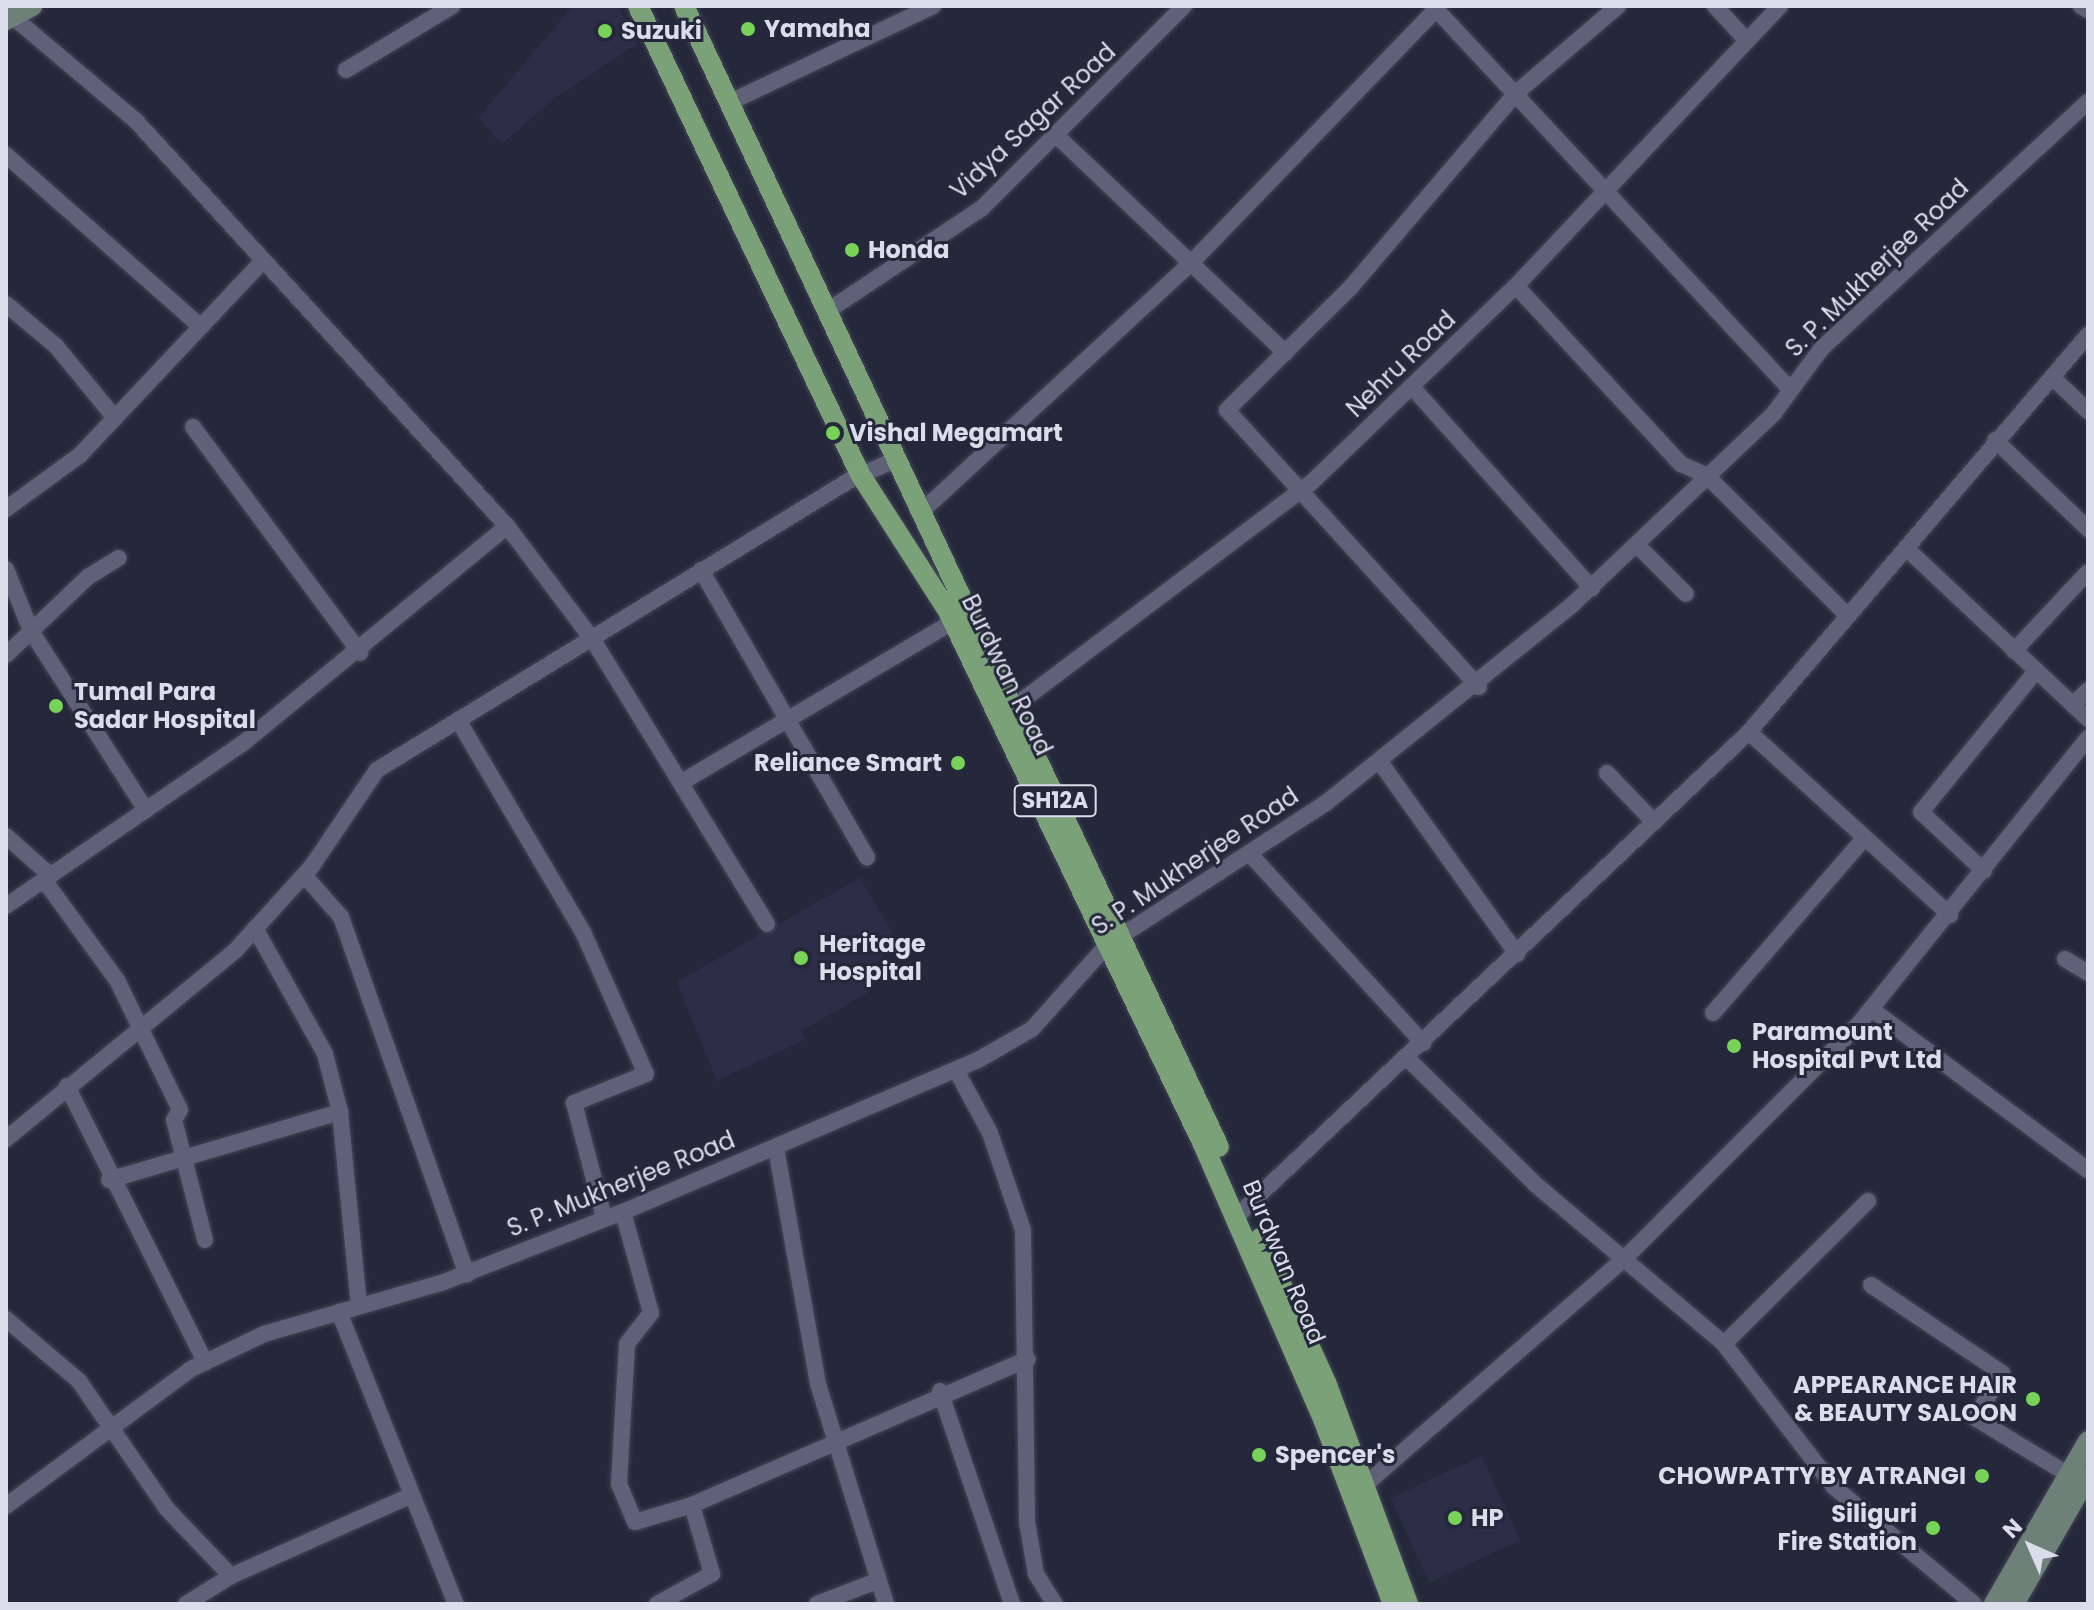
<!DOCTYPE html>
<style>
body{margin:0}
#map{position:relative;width:2094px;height:1610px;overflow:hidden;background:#25273a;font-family:Poppins,sans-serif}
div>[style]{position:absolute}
.built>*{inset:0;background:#2c2e48;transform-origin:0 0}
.roads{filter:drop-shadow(0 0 2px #444556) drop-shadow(0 0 2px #444556)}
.street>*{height:16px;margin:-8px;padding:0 8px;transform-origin:8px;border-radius:8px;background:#606179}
.secondary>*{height:20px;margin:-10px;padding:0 10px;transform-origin:10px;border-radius:10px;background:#6e8179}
.primary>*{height:20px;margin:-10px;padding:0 10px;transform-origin:10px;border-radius:10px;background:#7ba179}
.dots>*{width:22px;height:22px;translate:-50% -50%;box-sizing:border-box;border:4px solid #25273a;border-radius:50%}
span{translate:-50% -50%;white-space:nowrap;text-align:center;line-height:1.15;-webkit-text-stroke:6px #25273a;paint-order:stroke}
.shield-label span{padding:2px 6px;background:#25273a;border:2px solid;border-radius:6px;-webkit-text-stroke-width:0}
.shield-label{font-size:22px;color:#dcddeb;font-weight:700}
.poi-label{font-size:24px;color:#dcddeb;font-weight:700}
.left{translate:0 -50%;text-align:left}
.right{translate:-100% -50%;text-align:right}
.street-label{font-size:24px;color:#dcddeb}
.frame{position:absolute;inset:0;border:8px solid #dcddeb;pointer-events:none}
.north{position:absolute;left:1990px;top:1506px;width:80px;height:80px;-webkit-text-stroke:6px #25273a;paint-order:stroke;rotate:315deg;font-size:22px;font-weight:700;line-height:32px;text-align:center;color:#dcddeb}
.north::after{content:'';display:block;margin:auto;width:28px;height:36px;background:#dcddeb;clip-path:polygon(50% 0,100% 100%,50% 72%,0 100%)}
</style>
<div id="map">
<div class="built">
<i style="clip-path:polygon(573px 6px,618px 6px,637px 44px,556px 97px,502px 144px,478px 118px)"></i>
<i style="clip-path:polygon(860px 878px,892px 932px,866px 994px,801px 1031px,805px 1039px,717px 1081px,677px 982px)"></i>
<i style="left:1481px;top:1456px;width:93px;height:100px;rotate:65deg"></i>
</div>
<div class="roads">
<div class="street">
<i style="left:1433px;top:6px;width:522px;rotate:47.02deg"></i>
<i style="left:1715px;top:6px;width:46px;rotate:47.6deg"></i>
<i style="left:2081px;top:6px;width:8px;rotate:30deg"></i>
<i style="left:13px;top:17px;width:161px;rotate:40.2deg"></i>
<i style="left:136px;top:121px;width:549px;rotate:47.51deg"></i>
<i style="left:507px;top:526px;width:143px;rotate:53deg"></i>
<i style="left:593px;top:640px;width:333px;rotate:58.5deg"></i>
<i style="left:346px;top:70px;width:124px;rotate:-31.1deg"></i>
<i style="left:728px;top:103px;width:227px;rotate:-25.3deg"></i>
<i style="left:1057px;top:136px;width:315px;rotate:43.5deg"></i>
<i style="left:6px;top:155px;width:259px;rotate:41.4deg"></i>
<i style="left:1516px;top:286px;width:243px;rotate:47.2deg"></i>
<i style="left:1681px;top:464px;width:27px;rotate:24deg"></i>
<i style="left:1706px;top:475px;width:200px;rotate:44.8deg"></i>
<i style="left:6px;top:304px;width:65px;rotate:40deg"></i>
<i style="left:56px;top:346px;width:93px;rotate:50.7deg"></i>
<i style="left:826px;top:312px;width:187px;rotate:-33.7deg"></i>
<i style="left:982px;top:208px;width:286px;rotate:-45deg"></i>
<i style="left:2052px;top:377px;width:50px;rotate:43.4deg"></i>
<i style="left:1412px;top:387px;width:270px;rotate:48.2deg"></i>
<i style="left:193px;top:427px;width:281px;rotate:53.5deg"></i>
<i style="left:1995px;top:440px;width:129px;rotate:43.7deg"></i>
<i style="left:6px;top:509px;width:92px;rotate:-36.1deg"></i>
<i style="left:80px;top:455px;width:265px;rotate:-46.7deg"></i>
<i style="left:920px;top:513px;width:369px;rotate:-42.7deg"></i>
<i style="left:1191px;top:263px;width:353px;rotate:-46deg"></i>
<i style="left:1637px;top:545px;width:69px;rotate:45deg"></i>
<i style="left:1907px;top:549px;width:248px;rotate:43.2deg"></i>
<i style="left:6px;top:569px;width:67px;rotate:68deg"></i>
<i style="left:31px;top:631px;width:213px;rotate:57.3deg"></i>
<i style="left:701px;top:570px;width:332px;rotate:60deg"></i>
<i style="left:2014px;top:651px;width:108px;rotate:-46.9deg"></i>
<i style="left:6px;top:655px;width:113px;rotate:-43.6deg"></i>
<i style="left:88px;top:577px;width:36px;rotate:-32deg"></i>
<i style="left:1479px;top:687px;width:374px;rotate:-132.3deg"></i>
<i style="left:1227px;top:410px;width:175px;rotate:-44.8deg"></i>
<i style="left:1351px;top:287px;width:253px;rotate:-49.6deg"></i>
<i style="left:1515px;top:94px;width:135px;rotate:-40.5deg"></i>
<i style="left:2073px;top:705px;width:21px;rotate:-45deg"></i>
<i style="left:1012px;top:708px;width:374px;rotate:-37deg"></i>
<i style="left:1311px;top:483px;width:284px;rotate:-43.9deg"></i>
<i style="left:1516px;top:286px;width:385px;rotate:-46.7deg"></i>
<i style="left:458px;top:720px;width:246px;rotate:59.5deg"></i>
<i style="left:583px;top:932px;width:155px;rotate:66.1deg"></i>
<i style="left:646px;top:1074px;width:78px;rotate:158.1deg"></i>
<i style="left:574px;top:1103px;width:118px;rotate:75.3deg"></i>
<i style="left:1749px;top:732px;width:272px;rotate:42.3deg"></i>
<i style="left:1380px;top:762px;width:236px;rotate:54.5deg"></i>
<i style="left:1607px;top:773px;width:68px;rotate:46.2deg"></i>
<i style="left:682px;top:782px;width:315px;rotate:-30.6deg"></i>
<i style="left:6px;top:836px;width:59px;rotate:41.6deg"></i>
<i style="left:1249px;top:853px;width:258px;rotate:47.5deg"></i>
<i style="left:1984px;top:871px;width:86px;rotate:-136.9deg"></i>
<i style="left:1921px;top:812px;width:182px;rotate:-50.8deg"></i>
<i style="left:304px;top:875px;width:56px;rotate:48.6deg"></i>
<i style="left:341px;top:917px;width:379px;rotate:70.6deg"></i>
<i style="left:44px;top:880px;width:124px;rotate:53.9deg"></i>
<i style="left:117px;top:980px;width:144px;rotate:64.1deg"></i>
<i style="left:180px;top:1110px;width:12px;rotate:121deg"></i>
<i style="left:174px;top:1120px;width:124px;rotate:75.5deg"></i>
<i style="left:6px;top:906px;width:286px;rotate:-34.5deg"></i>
<i style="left:242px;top:744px;width:343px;rotate:-39.4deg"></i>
<i style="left:255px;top:928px;width:144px;rotate:60.9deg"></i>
<i style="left:325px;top:1054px;width:60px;rotate:75.5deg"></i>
<i style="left:340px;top:1112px;width:195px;rotate:84.4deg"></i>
<i style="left:2065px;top:959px;width:27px;rotate:31deg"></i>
<i style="left:1871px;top:1009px;width:270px;rotate:36.6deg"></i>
<i style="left:1713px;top:1013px;width:229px;rotate:-49.1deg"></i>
<i style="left:1408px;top:1059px;width:178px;rotate:44.5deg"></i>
<i style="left:1535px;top:1184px;width:248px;rotate:40.2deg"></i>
<i style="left:1724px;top:1344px;width:180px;rotate:52.4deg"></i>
<i style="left:1834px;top:1487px;width:182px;rotate:39.9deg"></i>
<i style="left:956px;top:1070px;width:72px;rotate:61.6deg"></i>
<i style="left:990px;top:1133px;width:102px;rotate:71.2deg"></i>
<i style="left:1023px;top:1230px;width:292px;rotate:89.2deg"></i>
<i style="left:1027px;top:1522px;width:53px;rotate:80.2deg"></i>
<i style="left:1036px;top:1574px;width:36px;rotate:58deg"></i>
<i style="left:67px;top:1086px;width:309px;rotate:63.4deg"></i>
<i style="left:6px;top:1139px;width:296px;rotate:-39.4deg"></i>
<i style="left:235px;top:951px;width:115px;rotate:-47.8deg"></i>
<i style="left:312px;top:866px;width:116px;rotate:-55.9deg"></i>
<i style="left:377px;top:770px;width:555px;rotate:-31.51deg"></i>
<i style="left:850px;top:480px;width:51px;rotate:-24.1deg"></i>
<i style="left:776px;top:1148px;width:240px;rotate:79.9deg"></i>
<i style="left:818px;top:1384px;width:230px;rotate:72.8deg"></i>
<i style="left:109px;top:1180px;width:241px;rotate:-16.4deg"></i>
<i style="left:623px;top:1212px;width:105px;rotate:74.5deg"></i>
<i style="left:651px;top:1313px;width:39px;rotate:128deg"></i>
<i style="left:627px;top:1344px;width:140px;rotate:93.3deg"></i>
<i style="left:619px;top:1484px;width:41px;rotate:67.2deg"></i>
<i style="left:635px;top:1522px;width:59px;rotate:-16.6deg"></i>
<i style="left:1237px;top:1216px;width:705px;rotate:-43.39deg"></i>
<i style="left:1749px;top:732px;width:522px;rotate:-49.51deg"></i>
<i style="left:1871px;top:1285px;width:158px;rotate:33.9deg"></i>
<i style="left:2002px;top:1373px;width:52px;rotate:121deg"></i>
<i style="left:1975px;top:1418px;width:110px;rotate:31.2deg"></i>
<i style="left:339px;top:1312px;width:315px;rotate:68.2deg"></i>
<i style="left:6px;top:1319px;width:96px;rotate:40.3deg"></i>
<i style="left:79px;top:1381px;width:155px;rotate:55.5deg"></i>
<i style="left:167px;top:1509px;width:93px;rotate:46.3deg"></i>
<i style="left:1724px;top:1344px;width:203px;rotate:-44.8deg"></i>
<i style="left:940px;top:1391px;width:225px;rotate:71.3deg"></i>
<i style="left:1366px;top:1484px;width:344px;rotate:-41.1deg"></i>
<i style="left:1625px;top:1258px;width:330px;rotate:-45deg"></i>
<i style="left:1858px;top:1025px;width:368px;rotate:-51.3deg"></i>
<i style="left:6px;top:1506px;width:230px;rotate:-36.5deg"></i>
<i style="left:191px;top:1369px;width:81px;rotate:-25.6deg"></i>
<i style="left:264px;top:1334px;width:187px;rotate:-16.1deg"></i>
<i style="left:444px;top:1282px;width:192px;rotate:-21.4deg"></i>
<i style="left:623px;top:1212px;width:386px;rotate:-23.2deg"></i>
<i style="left:978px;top:1060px;width:62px;rotate:-29.9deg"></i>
<i style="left:1032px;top:1029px;width:113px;rotate:-48.2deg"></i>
<i style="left:1107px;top:945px;width:262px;rotate:-33deg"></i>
<i style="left:1327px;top:802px;width:314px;rotate:-38.8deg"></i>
<i style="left:1572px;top:605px;width:279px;rotate:-43.5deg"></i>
<i style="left:1774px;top:413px;width:81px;rotate:-53.6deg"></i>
<i style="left:1822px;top:348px;width:362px;rotate:-42.8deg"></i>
<i style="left:186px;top:1604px;width:53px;rotate:-31.9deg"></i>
<i style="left:231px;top:1576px;width:194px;rotate:-24.1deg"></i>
<i style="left:657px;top:1604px;width:63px;rotate:-28.6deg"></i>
<i style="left:712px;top:1574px;width:72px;rotate:-106.2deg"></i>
<i style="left:692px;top:1505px;width:366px;rotate:-23.5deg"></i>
<i style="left:817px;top:1604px;width:64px;rotate:-21deg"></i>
</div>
<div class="secondary">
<i style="left:6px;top:20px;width:30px;rotate:-28deg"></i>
<i style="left:1994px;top:1604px;width:188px;rotate:-60deg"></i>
<i style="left:2014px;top:1604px;width:148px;rotate:-60deg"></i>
</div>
<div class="primary">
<i style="left:638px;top:6px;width:518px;rotate:64.62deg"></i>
<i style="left:860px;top:474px;width:163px;rotate:57.3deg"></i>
<i style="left:948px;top:611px;width:589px;rotate:64.44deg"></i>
<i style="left:1202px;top:1142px;width:302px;rotate:66.4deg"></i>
<i style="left:1323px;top:1419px;width:198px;rotate:69.3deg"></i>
<i style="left:684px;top:6px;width:1260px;rotate:64.88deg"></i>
<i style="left:1260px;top:1238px;width:158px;rotate:65.4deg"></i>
<i style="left:1326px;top:1382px;width:237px;rotate:69.7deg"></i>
</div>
</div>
<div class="dots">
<i style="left:748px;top:29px;background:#78d258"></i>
<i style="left:605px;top:31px;background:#78d258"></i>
<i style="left:852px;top:250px;background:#78d258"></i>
<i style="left:833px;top:433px;background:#78d258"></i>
<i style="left:56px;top:706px;background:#78d258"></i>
<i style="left:958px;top:763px;background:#78d258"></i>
<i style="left:801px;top:958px;background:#78d258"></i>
<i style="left:1734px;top:1046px;background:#78d258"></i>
<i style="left:2033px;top:1399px;background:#78d258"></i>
<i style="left:1259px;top:1455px;background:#78d258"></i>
<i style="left:1982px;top:1476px;background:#78d258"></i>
<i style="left:1455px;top:1518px;background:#78d258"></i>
<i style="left:1933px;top:1528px;background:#78d258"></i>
</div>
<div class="shield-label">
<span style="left:1055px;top:801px">SH12A</span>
</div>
<div class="poi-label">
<span class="left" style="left:764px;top:29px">Yamaha</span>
<span class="left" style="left:621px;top:31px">Suzuki</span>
<span class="left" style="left:868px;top:250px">Honda</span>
<span class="left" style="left:849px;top:433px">Vishal Megamart</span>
<span class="left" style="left:74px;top:706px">Tumal Para<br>Sadar Hospital</span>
<span class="right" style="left:942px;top:763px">Reliance Smart</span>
<span class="left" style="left:819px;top:958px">Heritage<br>Hospital</span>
<span class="left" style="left:1752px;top:1046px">Paramount<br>Hospital Pvt Ltd</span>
<span class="right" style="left:2017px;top:1399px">APPEARANCE HAIR<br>&amp; BEAUTY SALOON</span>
<span class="left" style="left:1275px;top:1455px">Spencer's</span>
<span class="right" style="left:1966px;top:1476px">CHOWPATTY BY ATRANGI</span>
<span class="right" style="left:1917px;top:1528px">Siliguri<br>Fire Station</span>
<span class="left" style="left:1471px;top:1518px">HP</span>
</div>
<div class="street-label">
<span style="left:1033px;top:121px;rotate:-43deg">Vidya Sagar Road</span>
<span style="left:1877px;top:268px;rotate:-44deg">S. P. Mukherjee Road</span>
<span style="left:1401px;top:364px;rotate:-44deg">Nehru Road</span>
<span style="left:1007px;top:675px;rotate:64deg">Burdwan Road</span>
<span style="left:1195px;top:861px;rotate:-34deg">S. P. Mukherjee Road</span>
<span style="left:621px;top:1184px;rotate:-22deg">S. P. Mukherjee Road</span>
<span style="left:1284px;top:1262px;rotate:67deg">Burdwan Road</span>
</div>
<div class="frame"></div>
<div class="north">N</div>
</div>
